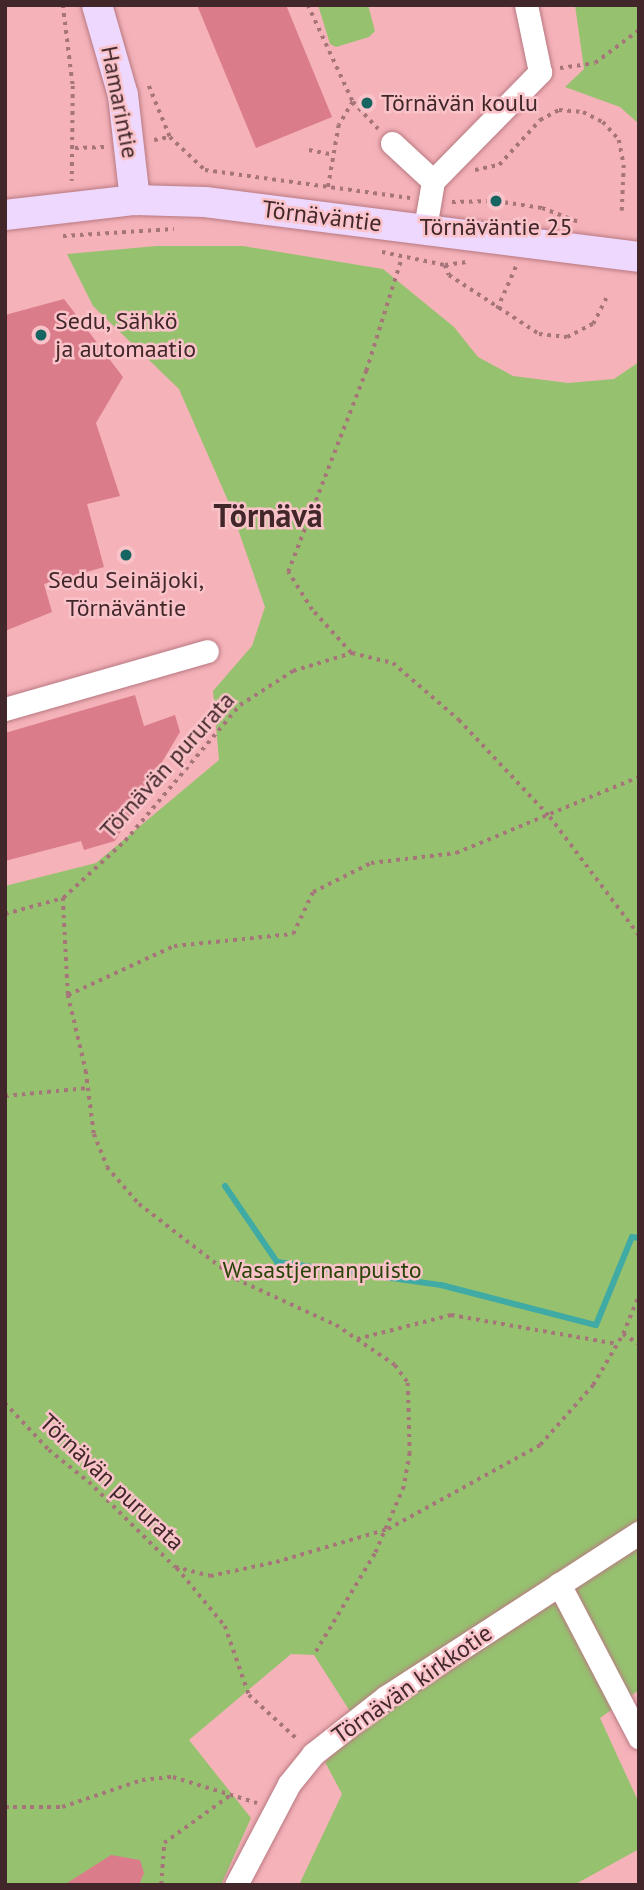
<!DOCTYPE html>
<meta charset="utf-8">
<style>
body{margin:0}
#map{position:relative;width:644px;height:1890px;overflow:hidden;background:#f5b2b9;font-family:"PT Sans",sans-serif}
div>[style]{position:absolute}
.green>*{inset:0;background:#96c16f}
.stream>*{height:6px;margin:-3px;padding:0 3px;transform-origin:3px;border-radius:3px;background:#40aaa5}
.building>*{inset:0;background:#db7c8a}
.path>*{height:3.5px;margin-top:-1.75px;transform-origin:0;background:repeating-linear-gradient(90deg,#a6757a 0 3.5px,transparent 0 8.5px)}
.roads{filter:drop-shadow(0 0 2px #b87981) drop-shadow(0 0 2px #b87981)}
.minor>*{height:23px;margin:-11.5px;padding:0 11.5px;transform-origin:11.5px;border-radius:11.5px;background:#fff}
.major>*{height:30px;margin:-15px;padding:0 15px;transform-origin:15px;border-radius:15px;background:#eed8fe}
.dots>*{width:19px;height:19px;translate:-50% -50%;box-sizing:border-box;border:4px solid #fac3c9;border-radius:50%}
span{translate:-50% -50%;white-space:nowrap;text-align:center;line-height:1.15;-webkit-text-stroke:5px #fac3c9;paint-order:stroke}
.street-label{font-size:24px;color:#41272a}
.poi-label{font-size:24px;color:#41272a}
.left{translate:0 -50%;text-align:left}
.park-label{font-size:24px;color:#294408}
.district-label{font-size:32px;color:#41272a;font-weight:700}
.frame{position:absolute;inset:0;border:7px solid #41272a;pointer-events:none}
</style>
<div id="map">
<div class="green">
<i style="clip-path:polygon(318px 5px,368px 5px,375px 31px,369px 37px,336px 47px,330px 44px)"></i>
<i style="clip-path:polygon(575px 5px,639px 5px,639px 124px,620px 107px,565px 87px,584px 69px)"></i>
<i style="clip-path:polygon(157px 246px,243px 246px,383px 269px,454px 327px,478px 357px,513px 376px,568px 383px,614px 379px,639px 362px,639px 1690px,600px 1718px,639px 1803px,639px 1849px,574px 1885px,299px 1885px,342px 1794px,325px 1762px,362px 1730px,314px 1655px,291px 1654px,189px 1740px,251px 1818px,221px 1885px,5px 1885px,5px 886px,96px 863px,219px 760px,213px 691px,252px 646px,265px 607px,229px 503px,179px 389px,93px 306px,67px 254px)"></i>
</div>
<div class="stream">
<i style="left:225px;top:1186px;width:92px;rotate:55.6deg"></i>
<i style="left:277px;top:1262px;width:166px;rotate:8deg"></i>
<i style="left:441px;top:1285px;width:160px;rotate:14.5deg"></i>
<i style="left:596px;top:1325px;width:95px;rotate:-67.8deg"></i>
<i style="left:632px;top:1237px;width:7px;rotate:8deg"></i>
</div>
<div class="building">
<i style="clip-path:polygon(197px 5px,286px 5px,332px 117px,256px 148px)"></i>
<i style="clip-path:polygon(64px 299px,123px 377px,96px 423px,120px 496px,87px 504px,104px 567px,44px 584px,52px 612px,5px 631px,5px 315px)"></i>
<i style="clip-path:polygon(135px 695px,144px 726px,175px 715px,180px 732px,115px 841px,84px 850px,81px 841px,5px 861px,5px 733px)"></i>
<i style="clip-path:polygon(111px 1855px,140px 1860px,144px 1873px,139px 1885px,64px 1885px)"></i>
</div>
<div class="path">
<i style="left:63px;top:5px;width:82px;rotate:83deg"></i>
<i style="left:73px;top:86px;width:95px;rotate:90.6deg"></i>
<i style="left:308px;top:5px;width:107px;rotate:65.1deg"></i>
<i style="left:353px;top:102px;width:27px;rotate:121deg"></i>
<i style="left:339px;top:125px;width:64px;rotate:99.9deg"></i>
<i style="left:560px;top:68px;width:35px;rotate:-8deg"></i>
<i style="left:595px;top:63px;width:55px;rotate:-36.9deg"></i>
<i style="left:149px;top:86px;width:55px;rotate:67.6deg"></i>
<i style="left:170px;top:137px;width:48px;rotate:43.3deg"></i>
<i style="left:205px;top:170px;width:207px;rotate:7.8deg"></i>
<i style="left:353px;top:102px;width:37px;rotate:47deg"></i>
<i style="left:154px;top:140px;width:16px;rotate:-11deg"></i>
<i style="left:75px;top:148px;width:30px;rotate:-2deg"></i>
<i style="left:309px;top:150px;width:25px;rotate:11deg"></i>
<i style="left:475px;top:170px;width:25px;rotate:-12deg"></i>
<i style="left:499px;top:165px;width:61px;rotate:-47.7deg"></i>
<i style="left:540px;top:120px;width:21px;rotate:-28deg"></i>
<i style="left:559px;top:110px;width:24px;rotate:5deg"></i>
<i style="left:583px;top:112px;width:22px;rotate:27deg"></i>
<i style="left:603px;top:122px;width:24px;rotate:48deg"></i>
<i style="left:619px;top:140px;width:25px;rotate:79deg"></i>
<i style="left:624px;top:165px;width:46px;rotate:92.5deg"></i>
<i style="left:452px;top:202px;width:44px;rotate:-1.3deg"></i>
<i style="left:496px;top:201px;width:47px;rotate:8.7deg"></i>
<i style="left:542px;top:208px;width:39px;rotate:21deg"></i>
<i style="left:63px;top:236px;width:111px;rotate:-3.6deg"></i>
<i style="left:382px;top:252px;width:64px;rotate:11.7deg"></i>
<i style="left:445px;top:265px;width:22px;rotate:-8deg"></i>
<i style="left:445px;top:265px;width:11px;rotate:68deg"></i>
<i style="left:449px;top:275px;width:108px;rotate:33.2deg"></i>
<i style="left:539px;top:334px;width:28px;rotate:6deg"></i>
<i style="left:567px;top:337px;width:29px;rotate:-27deg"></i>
<i style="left:593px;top:324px;width:33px;rotate:-63deg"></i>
<i style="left:497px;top:309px;width:47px;rotate:-66.2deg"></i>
<i style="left:351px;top:653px;width:58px;rotate:-132.2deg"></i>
<i style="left:312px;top:610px;width:45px;rotate:-122.3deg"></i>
<i style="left:288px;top:572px;width:216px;rotate:-68.8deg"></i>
<i style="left:366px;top:371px;width:116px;rotate:-72.5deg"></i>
<i style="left:63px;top:898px;width:97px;rotate:87deg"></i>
<i style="left:68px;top:995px;width:78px;rotate:76.7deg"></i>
<i style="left:86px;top:1071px;width:64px;rotate:82.8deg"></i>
<i style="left:94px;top:1134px;width:35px;rotate:68deg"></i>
<i style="left:107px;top:1167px;width:49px;rotate:49.1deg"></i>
<i style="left:139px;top:1204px;width:123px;rotate:37.7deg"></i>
<i style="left:236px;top:1279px;width:110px;rotate:24.7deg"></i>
<i style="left:336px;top:1325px;width:71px;rotate:34.1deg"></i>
<i style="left:395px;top:1365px;width:22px;rotate:54deg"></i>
<i style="left:408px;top:1383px;width:70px;rotate:88.4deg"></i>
<i style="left:410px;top:1453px;width:35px;rotate:100deg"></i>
<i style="left:404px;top:1487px;width:73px;rotate:113.4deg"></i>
<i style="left:375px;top:1554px;width:118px;rotate:121.1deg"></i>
<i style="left:5px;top:914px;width:60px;rotate:-15.4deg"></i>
<i style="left:63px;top:898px;width:84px;rotate:-42.6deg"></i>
<i style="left:125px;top:841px;width:178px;rotate:-49.8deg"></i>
<i style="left:240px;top:705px;width:63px;rotate:-32.7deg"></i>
<i style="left:293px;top:671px;width:62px;rotate:-17deg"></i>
<i style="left:352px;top:653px;width:42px;rotate:13.7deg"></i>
<i style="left:393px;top:663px;width:87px;rotate:40.8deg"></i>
<i style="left:459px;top:720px;width:133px;rotate:46.8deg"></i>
<i style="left:550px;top:817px;width:148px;rotate:53deg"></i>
<i style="left:68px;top:995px;width:117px;rotate:-24.8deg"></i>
<i style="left:174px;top:946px;width:120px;rotate:-5.8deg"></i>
<i style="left:293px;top:934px;width:47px;rotate:-64.5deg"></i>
<i style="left:313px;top:892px;width:65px;rotate:-26.6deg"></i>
<i style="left:371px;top:863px;width:86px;rotate:-6.7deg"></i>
<i style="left:456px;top:853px;width:198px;rotate:-22.6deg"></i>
<i style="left:5px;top:1096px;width:83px;rotate:-5.5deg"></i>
<i style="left:623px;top:1334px;width:19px;rotate:32deg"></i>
<i style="left:357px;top:1339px;width:97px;rotate:-14.3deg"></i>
<i style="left:451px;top:1315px;width:169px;rotate:9.9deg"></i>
<i style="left:5px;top:1403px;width:64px;rotate:46.9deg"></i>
<i style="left:49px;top:1450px;width:51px;rotate:38.7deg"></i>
<i style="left:89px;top:1482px;width:121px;rotate:44.7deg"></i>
<i style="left:175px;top:1567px;width:36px;rotate:14deg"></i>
<i style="left:210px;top:1576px;width:67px;rotate:-12deg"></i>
<i style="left:276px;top:1562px;width:117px;rotate:-16.4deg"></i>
<i style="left:388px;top:1529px;width:174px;rotate:-28.9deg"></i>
<i style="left:540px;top:1445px;width:80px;rotate:-48.5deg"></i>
<i style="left:593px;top:1385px;width:59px;rotate:-59.5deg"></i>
<i style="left:623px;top:1334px;width:42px;rotate:-67.7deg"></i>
<i style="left:177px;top:1568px;width:75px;rotate:50.4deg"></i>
<i style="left:225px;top:1626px;width:73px;rotate:70.8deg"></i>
<i style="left:249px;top:1695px;width:65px;rotate:42.5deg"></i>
<i style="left:5px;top:1807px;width:57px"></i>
<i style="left:62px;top:1807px;width:84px;rotate:-18.6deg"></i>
<i style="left:142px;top:1780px;width:31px;rotate:-6deg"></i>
<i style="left:173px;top:1777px;width:88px;rotate:17.2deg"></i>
<i style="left:161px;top:1885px;width:42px;rotate:-85.9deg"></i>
<i style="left:164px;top:1843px;width:84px;rotate:-35.8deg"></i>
</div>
<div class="roads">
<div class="minor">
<i style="left:392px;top:143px;width:56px;rotate:42.8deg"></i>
<i style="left:425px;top:228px;width:48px;rotate:-80.3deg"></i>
<i style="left:433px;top:181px;width:153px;rotate:-45.5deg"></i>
<i style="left:540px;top:72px;width:68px;rotate:-101.8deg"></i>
<i style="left:5px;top:709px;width:210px;rotate:-16deg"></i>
<i style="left:559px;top:1584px;width:173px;rotate:62.4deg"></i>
<i style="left:236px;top:1885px;width:114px;rotate:-62.3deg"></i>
<i style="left:289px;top:1784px;width:38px;rotate:-51deg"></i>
<i style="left:313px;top:1754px;width:93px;rotate:-38deg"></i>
<i style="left:386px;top:1697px;width:302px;rotate:-33deg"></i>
</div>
<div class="major">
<i style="left:97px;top:5px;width:94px;rotate:73.9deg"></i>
<i style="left:123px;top:95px;width:106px;rotate:83.5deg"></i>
<i style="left:5px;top:215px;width:131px;rotate:-6.6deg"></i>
<i style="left:135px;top:200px;width:70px;rotate:1.6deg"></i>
<i style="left:205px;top:202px;width:437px;rotate:7.2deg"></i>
</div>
</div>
<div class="dots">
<i style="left:367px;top:103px;background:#176562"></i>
<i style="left:496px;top:201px;background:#176562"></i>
<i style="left:41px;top:335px;background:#176562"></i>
<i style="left:126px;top:555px;background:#176562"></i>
</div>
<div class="street-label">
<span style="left:120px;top:102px;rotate:79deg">Hamarintie</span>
<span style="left:322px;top:216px;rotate:7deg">Törnäväntie</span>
<span style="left:167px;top:765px;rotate:-48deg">Törnävän pururata</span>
<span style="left:112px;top:1482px;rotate:43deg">Törnävän pururata</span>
<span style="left:412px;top:1684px;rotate:-35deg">Törnävän kirkkotie</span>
</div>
<div class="poi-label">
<span class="left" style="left:381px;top:103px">Törnävän koulu</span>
<span style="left:496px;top:227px">Törnäväntie 25</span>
<span class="left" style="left:55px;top:335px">Sedu, Sähkö<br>ja automaatio</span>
<span style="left:126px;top:594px">Sedu Seinäjoki,<br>Törnäväntie</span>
</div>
<div class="park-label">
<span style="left:322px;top:1270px">Wasastjernanpuisto</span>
</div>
<div class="district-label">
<span style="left:268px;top:515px">Törnävä</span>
</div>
<div class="frame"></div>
</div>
